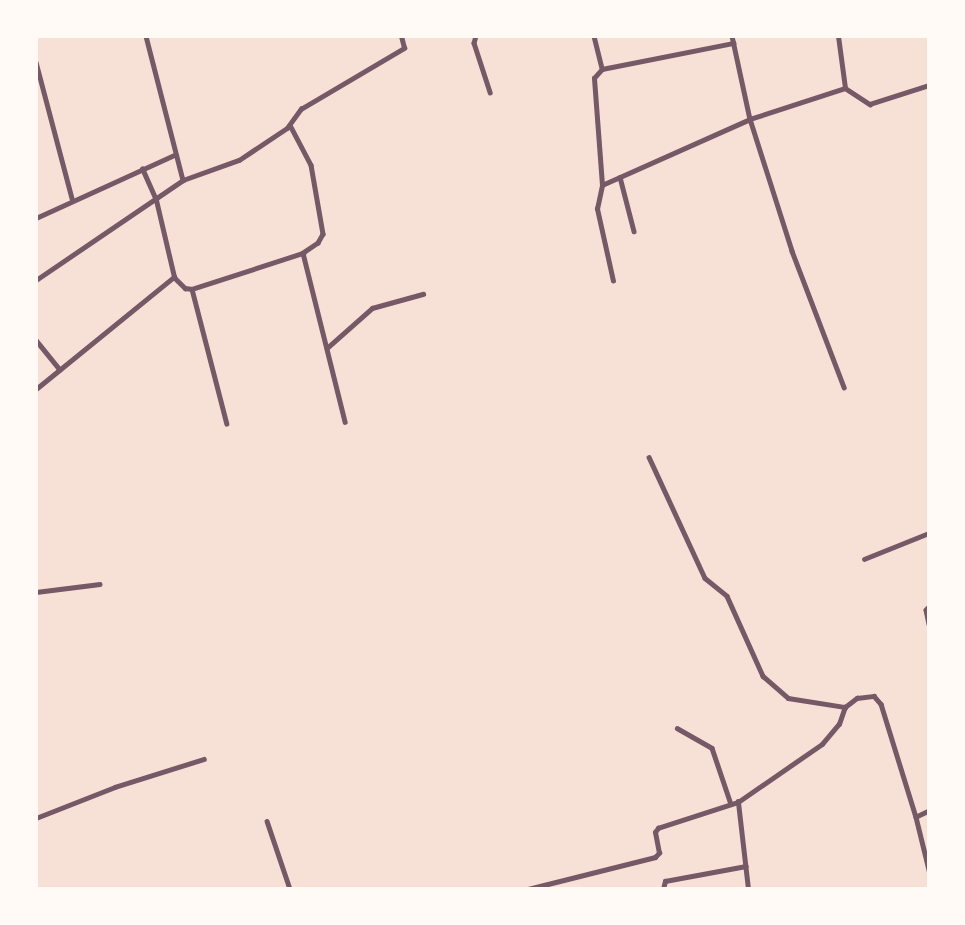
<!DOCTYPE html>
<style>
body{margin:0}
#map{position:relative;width:965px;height:925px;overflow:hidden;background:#f7e1d7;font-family:"IBM Plex Serif",serif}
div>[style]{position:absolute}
.minor>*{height:4.5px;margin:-2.25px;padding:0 2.25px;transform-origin:2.25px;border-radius:2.25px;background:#755966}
span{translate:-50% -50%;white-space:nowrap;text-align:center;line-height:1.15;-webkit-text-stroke:6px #fffaf5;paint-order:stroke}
.frame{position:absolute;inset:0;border:38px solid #fffaf5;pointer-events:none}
</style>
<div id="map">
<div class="minor">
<i style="left:146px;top:36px;width:149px;rotate:75.6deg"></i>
<i style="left:183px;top:180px;width:59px;rotate:-19.7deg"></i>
<i style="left:239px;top:160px;width:58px;rotate:-33.7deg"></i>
<i style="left:287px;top:128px;width:24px;rotate:-54deg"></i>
<i style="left:301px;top:109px;width:120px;rotate:-30.6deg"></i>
<i style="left:404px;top:48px;width:12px;rotate:-104deg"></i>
<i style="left:476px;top:36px;width:7px;rotate:106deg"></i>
<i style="left:474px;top:43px;width:52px;rotate:71.9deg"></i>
<i style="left:594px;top:36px;width:34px;rotate:76deg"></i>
<i style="left:732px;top:36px;width:85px;rotate:77.8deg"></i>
<i style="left:750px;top:119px;width:139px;rotate:72.3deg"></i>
<i style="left:792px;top:251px;width:146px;rotate:69.1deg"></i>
<i style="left:36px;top:62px;width:141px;rotate:75.2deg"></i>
<i style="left:845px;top:88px;width:30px;rotate:33deg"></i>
<i style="left:870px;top:104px;width:62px;rotate:-17.9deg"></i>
<i style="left:290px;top:125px;width:45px;rotate:62.3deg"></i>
<i style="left:311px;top:165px;width:70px;rotate:80.1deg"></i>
<i style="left:323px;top:234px;width:10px;rotate:119deg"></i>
<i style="left:318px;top:243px;width:18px;rotate:146deg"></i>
<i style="left:620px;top:177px;width:56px;rotate:75.5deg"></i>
<i style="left:602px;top:185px;width:162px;rotate:-24deg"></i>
<i style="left:750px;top:119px;width:100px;rotate:-18.1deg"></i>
<i style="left:845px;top:88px;width:52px;rotate:-97.7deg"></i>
<i style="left:36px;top:218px;width:152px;rotate:-24.5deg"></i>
<i style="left:174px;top:277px;width:16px;rotate:45deg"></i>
<i style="left:185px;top:288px;width:7px;rotate:8deg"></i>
<i style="left:192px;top:289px;width:117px;rotate:-18deg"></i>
<i style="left:303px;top:253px;width:174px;rotate:76deg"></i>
<i style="left:36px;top:280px;width:178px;rotate:-34.2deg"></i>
<i style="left:613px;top:281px;width:74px;rotate:-102.5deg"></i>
<i style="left:597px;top:209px;width:25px;rotate:-78deg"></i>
<i style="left:602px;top:185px;width:107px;rotate:-94.3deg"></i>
<i style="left:594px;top:78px;width:12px;rotate:-48deg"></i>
<i style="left:602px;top:69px;width:134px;rotate:-11.2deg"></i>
<i style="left:192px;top:289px;width:139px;rotate:75.5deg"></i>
<i style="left:36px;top:340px;width:38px;rotate:51deg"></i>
<i style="left:327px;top:348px;width:60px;rotate:-41.6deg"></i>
<i style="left:372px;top:308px;width:53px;rotate:-15.4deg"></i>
<i style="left:36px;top:389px;width:178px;rotate:-39.1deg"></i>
<i style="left:174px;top:277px;width:79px;rotate:-103.2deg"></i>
<i style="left:156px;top:200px;width:34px;rotate:-114deg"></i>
<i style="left:649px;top:457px;width:133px;rotate:65.2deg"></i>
<i style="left:705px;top:578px;width:28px;rotate:39deg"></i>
<i style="left:727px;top:596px;width:88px;rotate:65.8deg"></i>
<i style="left:763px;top:676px;width:33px;rotate:41deg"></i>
<i style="left:788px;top:698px;width:58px;rotate:9deg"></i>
<i style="left:864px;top:559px;width:70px;rotate:-21.8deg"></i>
<i style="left:36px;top:592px;width:64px;rotate:-7.2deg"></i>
<i style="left:929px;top:607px;width:4px;rotate:135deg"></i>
<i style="left:926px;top:610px;width:14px;rotate:78deg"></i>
<i style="left:677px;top:728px;width:40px;rotate:29.7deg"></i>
<i style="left:712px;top:748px;width:59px;rotate:71.3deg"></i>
<i style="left:929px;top:811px;width:14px;rotate:155deg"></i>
<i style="left:916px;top:817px;width:55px;rotate:76.2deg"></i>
<i style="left:36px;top:818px;width:85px;rotate:-21.4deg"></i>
<i style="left:115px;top:787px;width:93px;rotate:-17.5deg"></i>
<i style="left:267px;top:821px;width:72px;rotate:71.3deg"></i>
<i style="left:528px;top:889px;width:131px;rotate:-14.1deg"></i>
<i style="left:655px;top:857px;width:6px;rotate:-45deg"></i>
<i style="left:659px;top:853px;width:21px;rotate:-101deg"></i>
<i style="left:655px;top:832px;width:5px;rotate:-53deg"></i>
<i style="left:658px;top:828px;width:84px;rotate:-18deg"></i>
<i style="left:663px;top:889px;width:8px;rotate:-76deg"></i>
<i style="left:665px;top:881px;width:82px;rotate:-10.5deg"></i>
<i style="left:748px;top:889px;width:88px;rotate:-96.6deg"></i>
<i style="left:738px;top:802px;width:102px;rotate:-34.6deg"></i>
<i style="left:822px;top:744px;width:26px;rotate:-50deg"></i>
<i style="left:839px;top:724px;width:18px;rotate:-71deg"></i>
<i style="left:845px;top:707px;width:15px;rotate:-37deg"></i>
<i style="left:857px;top:698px;width:17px;rotate:-7deg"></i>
<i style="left:874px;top:696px;width:11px;rotate:49deg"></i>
<i style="left:881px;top:704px;width:118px;rotate:72.8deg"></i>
</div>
<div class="frame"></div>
</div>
